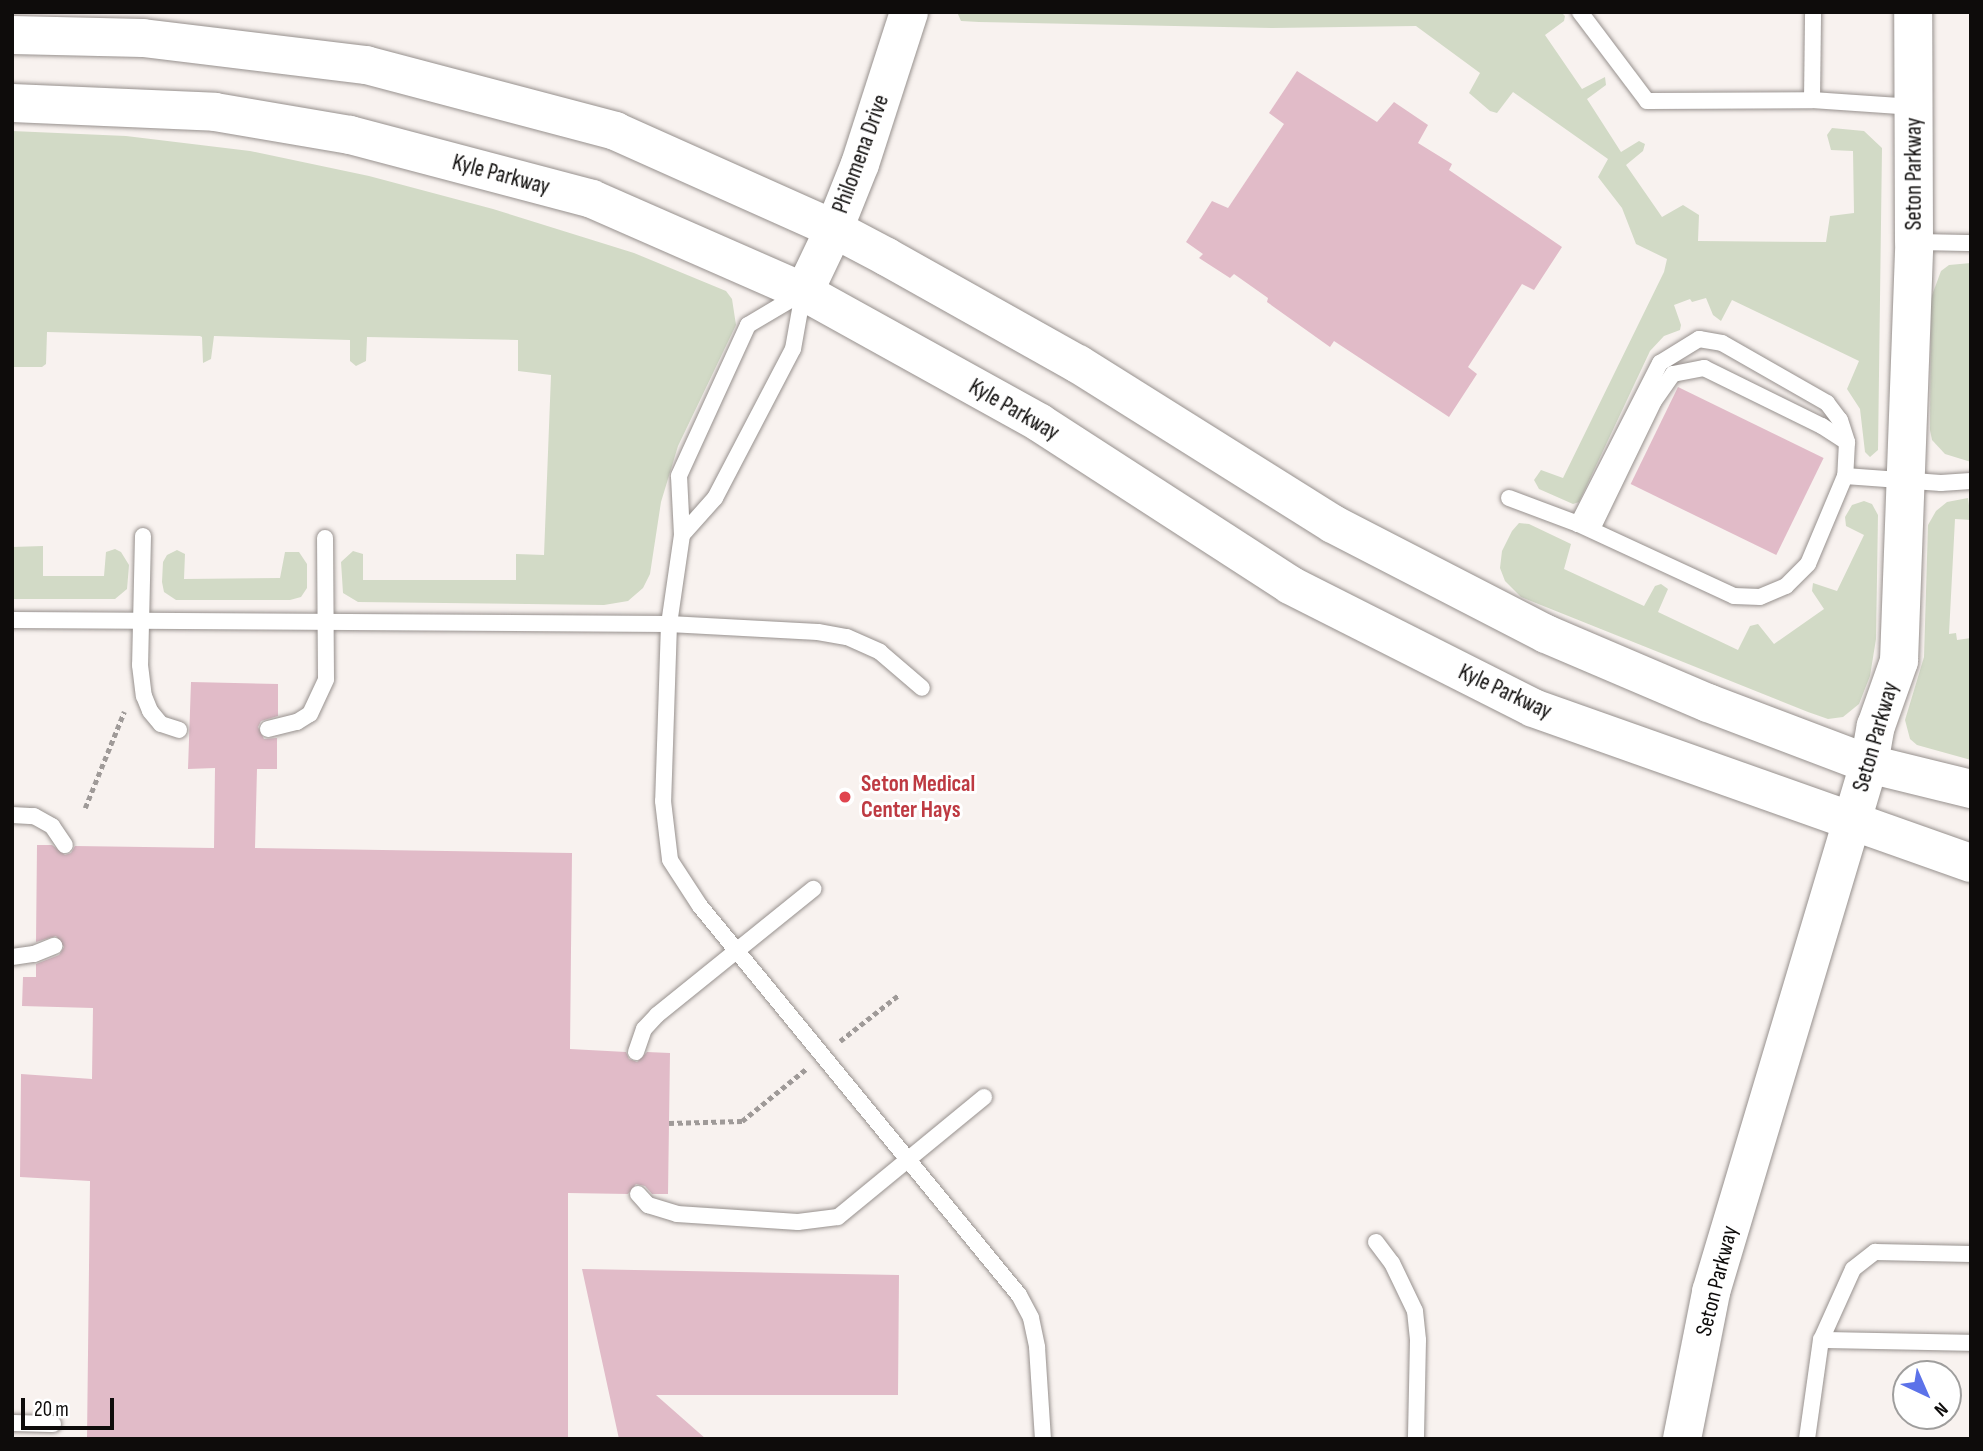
<!DOCTYPE html>
<style>
body{margin:0}
#map{position:relative;width:1983px;height:1451px;overflow:hidden;background:#f8f2ef;font-family:"Sofia Sans Condensed",sans-serif}
div>[style]{position:absolute}
.green>*{inset:0;background:#d2dac6}
.building>*{inset:0;background:#e1bbc8;transform-origin:0 0}
.path>*{height:4.5px;margin-top:-2.25px;transform-origin:0;background:repeating-linear-gradient(90deg,#9f9a98 0 5px,transparent 0 8.5px)}
.roads{filter:drop-shadow(0 0 2px #97918e) drop-shadow(0 0 2px #97918e)}
.service>*{height:16px;margin:-8px;padding:0 8px;transform-origin:8px;border-radius:8px;background:#fff}
.tertiary>*{height:38px;margin:-19px;padding:0 19px;transform-origin:19px;border-radius:19px;background:#fff}
.dots>*{width:19px;height:19px;translate:-50% -50%;box-sizing:border-box;border:4px solid #fff;border-radius:50%}
span{translate:-50% -50%;white-space:nowrap;text-align:center;line-height:1.15;-webkit-text-stroke:6px #fff;paint-order:stroke}
.street-label{font-size:23px;color:#0e0c0b}
.health-label{font-size:23px;color:#be3a42;font-weight:700}
.left{translate:0 -50%;text-align:left}
.frame{position:absolute;inset:0;border:14px solid #0e0c0b;pointer-events:none}
.north{position:absolute;left:1892px;top:1360px;width:70px;height:70px;box-sizing:border-box;background:#fff;border:2px solid #9f9e9d;border-radius:50%;rotate:136deg;font-size:19px;font-weight:700;line-height:28px;text-align:center;color:#0e0c0b}
.north::after{content:'';display:block;margin:auto;width:24px;height:32px;background:#5c72e9;clip-path:polygon(50% 0,100% 100%,50% 72%,0 100%)}
.scale{position:absolute;left:21px;top:1398px;width:93px;height:32px;box-sizing:border-box;border:4px solid #0e0c0b;border-top:0;padding-left:9px;font-size:21px;line-height:24px;white-space:nowrap;color:#0e0c0b;-webkit-text-stroke:5px #fff;paint-order:stroke}
</style>
<div id="map">
<div class="green">
<i style="clip-path:polygon(957px 12px,1561px 12px,1565px 16px,1564px 21px,1545px 35px,1582px 89px,1605px 77px,1606px 85px,1587px 99px,1621px 152px,1639px 141px,1645px 144px,1643px 151px,1626px 165px,1662px 217px,1683px 205px,1699px 215px,1698px 241px,1826px 242px,1830px 216px,1854px 213px,1853px 151px,1831px 150px,1827px 135px,1832px 128px,1864px 131px,1882px 148px,1878px 450px,1870px 457px,1865px 452px,1860px 409px,1847px 389px,1859px 361px,1732px 300px,1721px 321px,1713px 315px,1706px 298px,1692px 302px,1690px 299px,1674px 305px,1681px 325px,1680px 330px,1664px 336px,1650px 351px,1579px 502px,1573px 504px,1539px 489px,1534px 480px,1541px 470px,1563px 478px,1664px 272px,1667px 259px,1636px 244px,1622px 208px,1598px 177px,1608px 159px,1513px 92px,1497px 113px,1490px 111px,1469px 93px,1480px 73px,1416px 26px,1272px 28px,979px 22px,961px 21px)"></i>
<i style="clip-path:polygon(12px 131px,126px 136px,250px 151px,369px 176px,493px 209px,634px 253px,726px 291px,732px 299px,736px 325px,678px 446px,661px 502px,650px 574px,643px 588px,628px 601px,604px 605px,358px 602px,343px 593px,341px 562px,353px 551px,363px 554px,363px 580px,516px 580px,516px 554px,544px 555px,551px 375px,518px 371px,518px 340px,367px 337px,366px 361px,356px 366px,350px 361px,350px 340px,214px 336px,211px 359px,203px 363px,202px 337px,200px 336px,47px 332px,46px 364px,42px 367px,14px 367px,12px 398px)"></i>
<i style="clip-path:polygon(1971px 263px,1971px 462px,1945px 454px,1932px 440px,1930px 430px,1931px 298px,1941px 271px,1949px 265px)"></i>
<i style="clip-path:polygon(1968px 498px,1971px 520px,1955px 519px,1949px 634px,1956px 633px,1957px 640px,1971px 638px,1971px 760px,1917px 745px,1910px 739px,1905px 720px,1924px 657px,1928px 525px,1936px 511px,1947px 502px)"></i>
<i style="clip-path:polygon(1864px 501px,1872px 504px,1878px 515px,1876px 639px,1870px 676px,1859px 704px,1843px 717px,1828px 719px,1808px 712px,1521px 597px,1505px 581px,1500px 568px,1502px 551px,1512px 531px,1519px 523px,1529px 524px,1571px 544px,1564px 569px,1644px 606px,1655px 586px,1661px 584px,1668px 589px,1658px 612px,1738px 650px,1750px 626px,1758px 624px,1774px 644px,1824px 609px,1812px 591px,1813px 583px,1837px 591px,1864px 535px,1846px 526px,1845px 517px,1852px 505px)"></i>
<i style="clip-path:polygon(43px 546px,43px 576px,104px 576px,106px 552px,115px 549px,121px 552px,129px 565px,127px 589px,115px 599px,12px 599px,12px 547px)"></i>
<i style="clip-path:polygon(177px 550px,185px 554px,184px 579px,280px 578px,285px 552px,299px 552px,307px 564px,307px 588px,301px 597px,290px 600px,176px 600px,164px 592px,162px 582px,163px 562px,167px 555px)"></i>
</div>
<div class="building">
<i style="clip-path:polygon(1297px 71px,1377px 122px,1394px 102px,1428px 125px,1418px 143px,1452px 164px,1449px 170px,1562px 247px,1534px 290px,1522px 284px,1468px 367px,1477px 374px,1449px 417px,1334px 341px,1330px 347px,1267px 302px,1268px 298px,1234px 274px,1230px 278px,1199px 258px,1203px 254px,1186px 242px,1212px 201px,1228px 208px,1284px 124px,1269px 113px)"></i>
<i style="left:1678px;top:387px;width:162px;height:108px;rotate:26deg"></i>
<i style="clip-path:polygon(191px 682px,278px 684px,278px 716px,261px 721px,258px 727px,264px 739px,277px 738px,277px 769px,257px 769px,255px 848px,572px 853px,570px 1049px,626px 1052px,629px 1059px,637px 1062px,647px 1052px,670px 1053px,668px 1194px,652px 1194px,645px 1186px,636px 1184px,628px 1194px,568px 1193px,568px 1439px,87px 1439px,90px 1181px,20px 1177px,21px 1074px,92px 1079px,93px 1008px,22px 1006px,23px 977px,36px 977px,36px 964px,59px 955px,64px 947px,56px 936px,36px 942px,37px 845px,52px 845px,65px 855px,71px 853px,75px 846px,214px 848px,215px 768px,188px 769px)"></i>
<i style="clip-path:polygon(582px 1269px,899px 1275px,898px 1395px,656px 1395px,706px 1439px,619px 1439px)"></i>
</div>
<div class="path">
<i style="left:85px;top:808px;width:104px;rotate:-67.9deg"></i>
<i style="left:840px;top:1041px;width:76px;rotate:-38.1deg"></i>
<i style="left:669px;top:1123px;width:73px;rotate:-1.6deg"></i>
<i style="left:742px;top:1121px;width:82px;rotate:-39.1deg"></i>
</div>
<div class="roads">
<div class="service">
<i style="left:1580px;top:12px;width:111px;rotate:53deg"></i>
<i style="left:1647px;top:101px;width:165px;rotate:-0.3deg"></i>
<i style="left:1812px;top:100px;width:102px;rotate:3.9deg"></i>
<i style="left:1812px;top:100px;width:88px;rotate:-89.3deg"></i>
<i style="left:1914px;top:242px;width:57px;rotate:1deg"></i>
<i style="left:802px;top:293px;width:63px;rotate:149.3deg"></i>
<i style="left:748px;top:325px;width:166px;rotate:114.6deg"></i>
<i style="left:679px;top:476px;width:59px;rotate:87.1deg"></i>
<i style="left:682px;top:535px;width:90px;rotate:98.3deg"></i>
<i style="left:669px;top:624px;width:177px;rotate:91.9deg"></i>
<i style="left:663px;top:801px;width:59px;rotate:83.2deg"></i>
<i style="left:670px;top:860px;width:55px;rotate:56.9deg"></i>
<i style="left:700px;top:906px;width:503px;rotate:50.65deg"></i>
<i style="left:1019px;top:1295px;width:26px;rotate:62deg"></i>
<i style="left:1031px;top:1318px;width:30px;rotate:78deg"></i>
<i style="left:1037px;top:1347px;width:92px;rotate:86.3deg"></i>
<i style="left:1845px;top:476px;width:95px;rotate:112.8deg"></i>
<i style="left:1808px;top:564px;width:31px;rotate:135deg"></i>
<i style="left:1786px;top:586px;width:28px;rotate:157deg"></i>
<i style="left:1760px;top:597px;width:26px;rotate:-178deg"></i>
<i style="left:1734px;top:596px;width:172px;rotate:-155.2deg"></i>
<i style="left:1578px;top:524px;width:181px;rotate:-63deg"></i>
<i style="left:1660px;top:363px;width:46px;rotate:-31.6deg"></i>
<i style="left:1699px;top:339px;width:23px;rotate:10deg"></i>
<i style="left:1722px;top:343px;width:121px;rotate:29.7deg"></i>
<i style="left:1827px;top:403px;width:21px;rotate:53deg"></i>
<i style="left:1840px;top:420px;width:23px;rotate:72deg"></i>
<i style="left:1847px;top:442px;width:34px;rotate:93deg"></i>
<i style="left:1845px;top:476px;width:96px;rotate:4.2deg"></i>
<i style="left:1941px;top:483px;width:30px;rotate:-4deg"></i>
<i style="left:1509px;top:498px;width:74px;rotate:20.6deg"></i>
<i style="left:1592px;top:529px;width:142px;rotate:-64.2deg"></i>
<i style="left:1654px;top:401px;width:33px;rotate:-55deg"></i>
<i style="left:1673px;top:374px;width:32px;rotate:-11deg"></i>
<i style="left:1704px;top:368px;width:131px;rotate:26.2deg"></i>
<i style="left:1822px;top:426px;width:30px;rotate:33deg"></i>
<i style="left:682px;top:535px;width:50px;rotate:-48.3deg"></i>
<i style="left:715px;top:498px;width:168px;rotate:-62.4deg"></i>
<i style="left:793px;top:349px;width:57px;rotate:-79.9deg"></i>
<i style="left:143px;top:536px;width:129px;rotate:91.3deg"></i>
<i style="left:140px;top:665px;width:31px;rotate:83deg"></i>
<i style="left:144px;top:696px;width:16px;rotate:68deg"></i>
<i style="left:150px;top:711px;width:17px;rotate:50deg"></i>
<i style="left:161px;top:724px;width:19px;rotate:18deg"></i>
<i style="left:12px;top:620px;width:657px;rotate:0.35deg"></i>
<i style="left:669px;top:624px;width:149px;rotate:3.1deg"></i>
<i style="left:818px;top:632px;width:29px;rotate:10deg"></i>
<i style="left:847px;top:637px;width:36px;rotate:24deg"></i>
<i style="left:880px;top:652px;width:55px;rotate:40.6deg"></i>
<i style="left:268px;top:729px;width:30px;rotate:-14deg"></i>
<i style="left:297px;top:722px;width:15px;rotate:-32deg"></i>
<i style="left:310px;top:714px;width:38px;rotate:-65deg"></i>
<i style="left:326px;top:679px;width:141px;rotate:-90.4deg"></i>
<i style="left:12px;top:815px;width:22px;rotate:3deg"></i>
<i style="left:34px;top:816px;width:21px;rotate:29deg"></i>
<i style="left:52px;top:826px;width:23px;rotate:56deg"></i>
<i style="left:12px;top:957px;width:22px;rotate:-8deg"></i>
<i style="left:34px;top:954px;width:22px;rotate:-22deg"></i>
<i style="left:636px;top:1052px;width:24px;rotate:-71deg"></i>
<i style="left:644px;top:1029px;width:19px;rotate:-47deg"></i>
<i style="left:657px;top:1015px;width:201px;rotate:-38.9deg"></i>
<i style="left:638px;top:1194px;width:15px;rotate:48deg"></i>
<i style="left:648px;top:1205px;width:30px;rotate:17deg"></i>
<i style="left:677px;top:1214px;width:121px;rotate:3.8deg"></i>
<i style="left:798px;top:1222px;width:40px;rotate:-7.1deg"></i>
<i style="left:838px;top:1217px;width:189px;rotate:-39.4deg"></i>
<i style="left:1376px;top:1242px;width:26px;rotate:53deg"></i>
<i style="left:1392px;top:1263px;width:53px;rotate:64.4deg"></i>
<i style="left:1415px;top:1311px;width:29px;rotate:84deg"></i>
<i style="left:1418px;top:1340px;width:99px;rotate:91.2deg"></i>
<i style="left:1821px;top:1340px;width:78px;rotate:-65.7deg"></i>
<i style="left:1853px;top:1269px;width:28px;rotate:-38deg"></i>
<i style="left:1875px;top:1252px;width:96px;rotate:1.2deg"></i>
<i style="left:12px;top:1423px;width:41px;rotate:1.4deg"></i>
<i style="left:1807px;top:1439px;width:100px;rotate:-82deg"></i>
<i style="left:1821px;top:1340px;width:150px;rotate:1.1deg"></i>
</div>
<div class="tertiary">
<i style="left:12px;top:35px;width:131px;rotate:1.3deg"></i>
<i style="left:143px;top:38px;width:225px;rotate:6.9deg"></i>
<i style="left:366px;top:65px;width:258px;rotate:14.8deg"></i>
<i style="left:615px;top:131px;width:240px;rotate:24.1deg"></i>
<i style="left:834px;top:229px;width:60px;rotate:27.8deg"></i>
<i style="left:887px;top:257px;width:219px;rotate:29.3deg"></i>
<i style="left:1078px;top:364px;width:301px;rotate:32.1deg"></i>
<i style="left:1333px;top:524px;width:240px;rotate:27.3deg"></i>
<i style="left:1546px;top:634px;width:176px;rotate:23.1deg"></i>
<i style="left:1708px;top:703px;width:172px;rotate:20.8deg"></i>
<i style="left:1869px;top:764px;width:105px;rotate:13.8deg"></i>
<i style="left:12px;top:103px;width:203px;rotate:2.5deg"></i>
<i style="left:215px;top:112px;width:137px;rotate:9.7deg"></i>
<i style="left:350px;top:135px;width:250px;rotate:14.8deg"></i>
<i style="left:592px;top:199px;width:232px;rotate:23.7deg"></i>
<i style="left:804px;top:292px;width:270px;rotate:29deg"></i>
<i style="left:1040px;top:423px;width:298px;rotate:32.9deg"></i>
<i style="left:1290px;top:585px;width:272px;rotate:26.8deg"></i>
<i style="left:1533px;top:708px;width:465px;rotate:19.5deg"></i>
<i style="left:804px;top:292px;width:70px;rotate:-64.5deg"></i>
<i style="left:834px;top:229px;width:70px;rotate:-68.2deg"></i>
<i style="left:860px;top:164px;width:160px;rotate:-72.1deg"></i>
<i style="left:1682px;top:1439px;width:150px;rotate:-78.8deg"></i>
<i style="left:1711px;top:1292px;width:551px;rotate:-73.34deg"></i>
<i style="left:1869px;top:764px;width:39px;rotate:-80deg"></i>
<i style="left:1876px;top:726px;width:69px;rotate:-70.5deg"></i>
<i style="left:1899px;top:661px;width:419px;rotate:-87.9deg"></i>
<i style="left:1914px;top:242px;width:230px;rotate:-90.2deg"></i>
</div>
</div>
<div class="dots">
<i style="left:845px;top:797px;background:#e0444e"></i>
</div>
<div class="street-label">
<span style="left:861px;top:154px;rotate:-70deg">Philomena Drive</span>
<span style="left:1914px;top:174px;rotate:-90deg">Seton Parkway</span>
<span style="left:501px;top:175px;rotate:15deg">Kyle Parkway</span>
<span style="left:1014px;top:410px;rotate:30deg">Kyle Parkway</span>
<span style="left:1505px;top:692px;rotate:25deg">Kyle Parkway</span>
<span style="left:1876px;top:737px;rotate:-74deg">Seton Parkway</span>
<span style="left:1717px;top:1281px;rotate:-76deg">Seton Parkway</span>
</div>
<div class="health-label">
<span class="left" style="left:861px;top:797px">Seton Medical<br>Center Hays</span>
</div>
<div class="frame"></div>
<div class="north">N</div>
<div class="scale">20 m</div>
</div>
